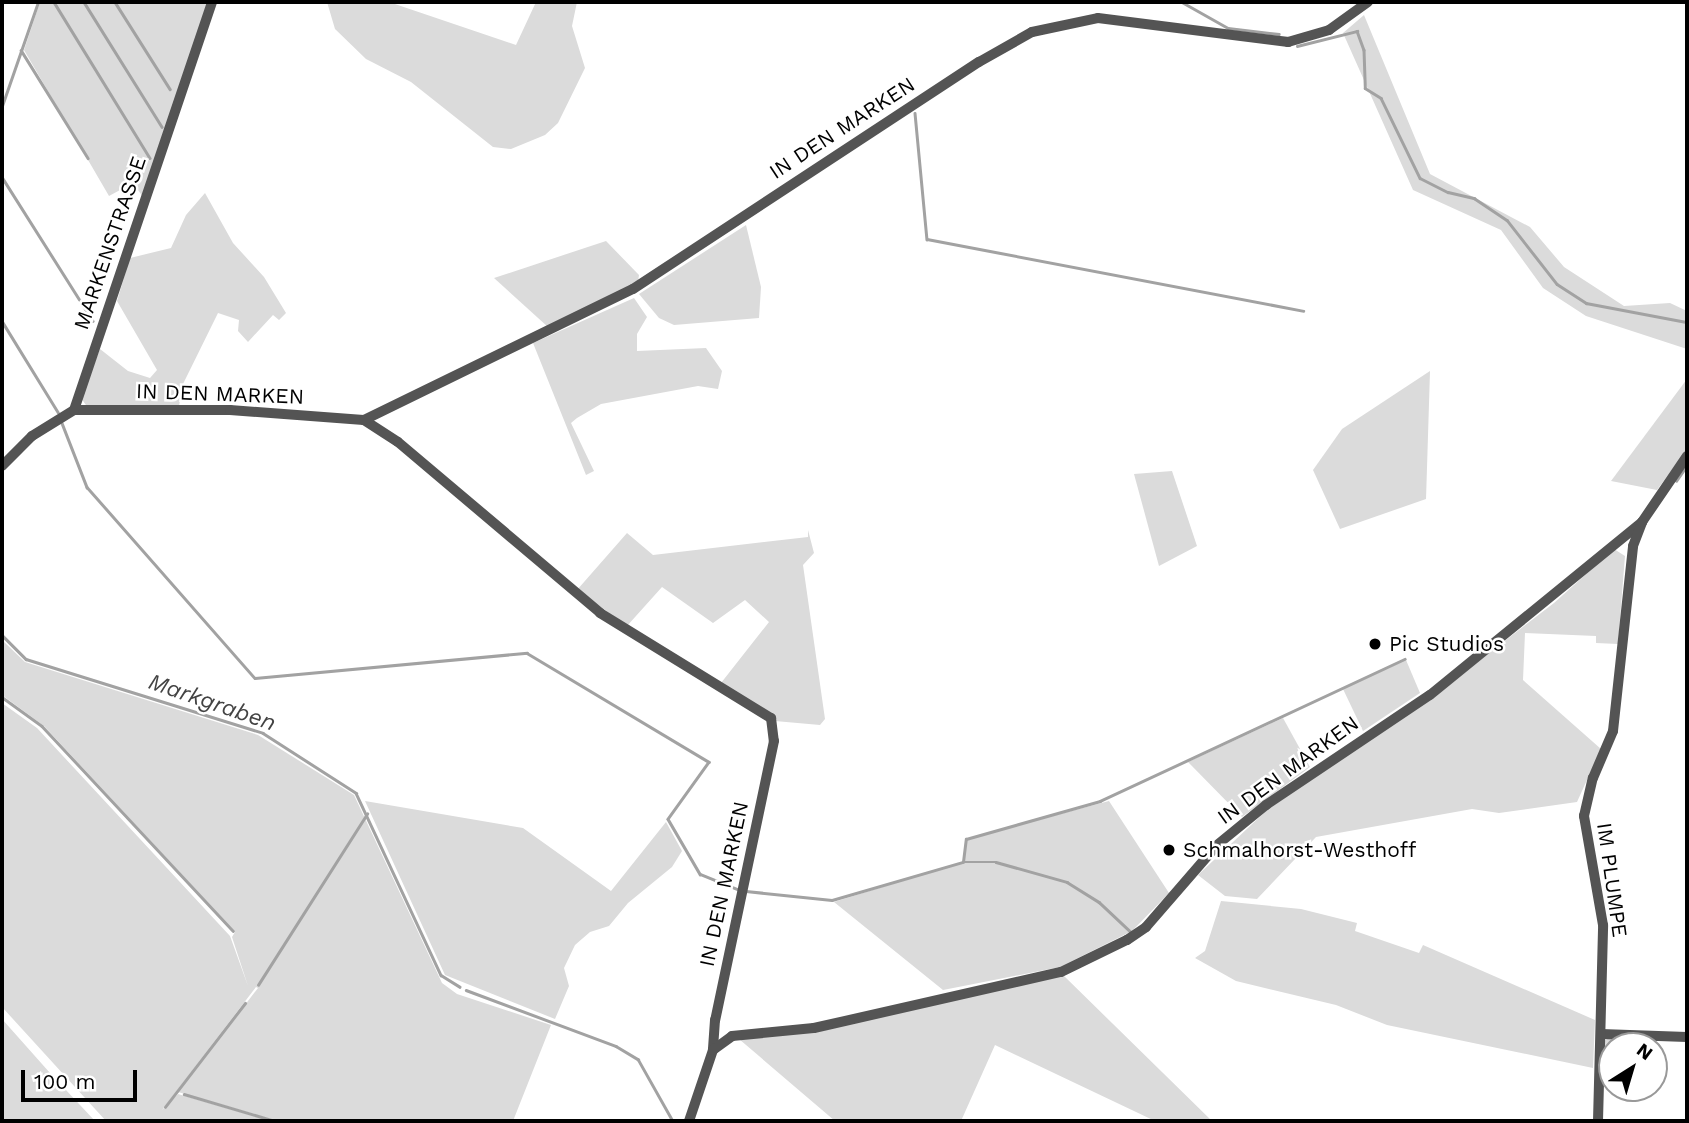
<!DOCTYPE html>
<style>
body{margin:0}
#map{position:relative;width:1689px;height:1123px;overflow:hidden;background:#fff;font-family:"Work Sans",sans-serif}
div>[style]{position:absolute}
.green>*{inset:0;background:#dbdbdb}
.stream>*{height:2.5px;margin:-1.25px;padding:0 1.25px;transform-origin:1.25px;border-radius:1.25px;background:#a2a2a2}
.street>*{height:10px;margin:-5px;padding:0 5px;transform-origin:5px;border-radius:5px;background:#545454}
.dots>*{width:19px;height:19px;translate:-50% -50%;box-sizing:border-box;border:4px solid #fff;border-radius:50%}
span{translate:-50% -50%;white-space:nowrap;text-align:center;line-height:1.15;-webkit-text-stroke:5px #fff;paint-order:stroke}
.street-label{font-size:21px;color:#000}
.poi-label{font-size:21px;color:#000}
.left{translate:0 -50%;text-align:left}
.water-label{font-size:23px;color:#434343;font-style:italic}
.frame{position:absolute;inset:0;border:4px solid #000;pointer-events:none}
.north{position:absolute;left:1598px;top:1032px;width:70px;height:70px;box-sizing:border-box;background:#fff;border:2px solid #999;border-radius:50%;rotate:37deg;font-size:19px;font-weight:700;line-height:28px;text-align:center;color:#000}
.north::after{content:'';display:block;margin:auto;width:24px;height:32px;background:#000;clip-path:polygon(50% 0,100% 100%,50% 72%,0 100%)}
.scale{position:absolute;left:21px;top:1070px;width:116px;height:32px;box-sizing:border-box;border:4px solid #000;border-top:0;padding-left:9px;font-size:21px;line-height:24px;white-space:nowrap;color:#000;-webkit-text-stroke:5px #fff;paint-order:stroke}
</style>
<div id="map">
<div class="green">
<i style="clip-path:polygon(40px 2px,209px 2px,143px 197px,133px 183px,109px 196px,24px 50px)"></i>
<i style="clip-path:polygon(327px 2px,389px 2px,516px 45px,536px 2px,577px 2px,572px 26px,585px 68px,558px 123px,545px 135px,511px 149px,493px 147px,411px 82px,366px 59px,335px 29px)"></i>
<i style="clip-path:polygon(1364px 15px,1430px 174px,1530px 227px,1564px 267px,1624px 306px,1670px 303px,1687px 311px,1687px 349px,1586px 316px,1543px 288px,1501px 230px,1413px 190px,1343px 33px)"></i>
<i style="clip-path:polygon(205px 193px,233px 243px,264px 277px,286px 313px,279px 320px,273px 315px,248px 342px,238px 331px,239px 320px,218px 313px,183px 384px,179px 406px,88px 408px,81px 398px,100px 349px,128px 371px,150px 378px,157px 370px,117px 301px,130px 258px,171px 248px,186px 215px)"></i>
<i style="clip-path:polygon(746px 225px,761px 287px,759px 318px,674px 325px,659px 318px,639px 294px)"></i>
<i style="clip-path:polygon(606px 241px,639px 275px,638px 282px,548px 327px,494px 278px)"></i>
<i style="clip-path:polygon(634px 298px,647px 317px,637px 334px,637px 351px,706px 348px,722px 371px,718px 389px,698px 386px,601px 404px,577px 418px,571px 423px,594px 471px,586px 475px,533px 343px)"></i>
<i style="clip-path:polygon(1430px 371px,1426px 499px,1340px 529px,1313px 470px,1342px 429px)"></i>
<i style="clip-path:polygon(1687px 379px,1687px 449px,1657px 490px,1611px 481px)"></i>
<i style="clip-path:polygon(1172px 471px,1197px 546px,1159px 566px,1134px 474px)"></i>
<i style="clip-path:polygon(808px 530px,814px 553px,803px 565px,825px 719px,820px 725px,775px 721px,721px 683px,769px 622px,745px 600px,713px 623px,662px 587px,627px 626px,577px 590px,627px 533px,653px 555px,808px 537px)"></i>
<i style="clip-path:polygon(1614px 549px,1625px 556px,1618px 644px,1596px 643px,1596px 636px,1525px 633px,1523px 680px,1601px 749px,1577px 802px,1499px 813px,1472px 809px,1316px 837px,1257px 899px,1225px 896px,1198px 875px,1267px 810px,1432px 697px,1554px 603px)"></i>
<i style="clip-path:polygon(2px 640px,25px 662px,258px 735px,354px 795px,442px 983px,457px 994px,551px 1025px,513px 1121px,278px 1121px,178px 1092px,258px 988px,256px 987px,162px 1110px,178px 1094px,271px 1121px,106px 1121px,2px 1007px,2px 703px,37px 728px,230px 936px,248px 986px,232px 937px,235px 932px,44px 726px,2px 695px)"></i>
<i style="clip-path:polygon(1406px 660px,1420px 693px,1363px 731px,1343px 689px)"></i>
<i style="clip-path:polygon(1283px 718px,1310px 767px,1242px 817px,1188px 762px)"></i>
<i style="clip-path:polygon(365px 801px,523px 828px,611px 891px,666px 822px,682px 851px,672px 867px,628px 903px,609px 926px,590px 932px,575px 945px,564px 968px,569px 986px,555px 1019px,445px 975px)"></i>
<i style="clip-path:polygon(1109px 801px,1169px 893px,1132px 931px,1060px 967px,943px 990px,834px 902px,963px 862px,966px 839px)"></i>
<i style="clip-path:polygon(1221px 901px,1301px 909px,1357px 923px,1355px 931px,1419px 953px,1423px 945px,1595px 1020px,1593px 1068px,1387px 1025px,1336px 1005px,1236px 981px,1195px 958px,1205px 951px)"></i>
<i style="clip-path:polygon(1062px 974px,1212px 1121px,1155px 1121px,995px 1045px,961px 1121px,835px 1121px,739px 1039px)"></i>
<i style="clip-path:polygon(2px 1019px,50px 1073px,95px 1121px,2px 1121px)"></i>
<i style="clip-path:polygon(1609px 1038px,1646px 1040px,1646px 1046px,1612px 1046px,1612px 1086px,1604px 1085px,1604px 1041px)"></i>
</div>
<div class="stream">
<i style="left:54px;top:2px;width:183px;rotate:58.4deg"></i>
<i style="left:84px;top:2px;width:147px;rotate:58deg"></i>
<i style="left:115px;top:2px;width:103px;rotate:57.7deg"></i>
<i style="left:1182px;top:2px;width:53px;rotate:29.5deg"></i>
<i style="left:1228px;top:28px;width:51px;rotate:6.7deg"></i>
<i style="left:1297px;top:46px;width:62px;rotate:-14deg"></i>
<i style="left:1357px;top:31px;width:20px;rotate:70deg"></i>
<i style="left:1364px;top:50px;width:38px;rotate:88deg"></i>
<i style="left:1365px;top:88px;width:19px;rotate:32deg"></i>
<i style="left:1381px;top:98px;width:89px;rotate:64deg"></i>
<i style="left:1420px;top:178px;width:31px;rotate:27deg"></i>
<i style="left:1448px;top:192px;width:27px;rotate:13deg"></i>
<i style="left:1474px;top:198px;width:40px;rotate:34deg"></i>
<i style="left:1507px;top:220px;width:81px;rotate:52deg"></i>
<i style="left:1557px;top:284px;width:35px;rotate:33deg"></i>
<i style="left:1586px;top:303px;width:103px;rotate:10.7deg"></i>
<i style="left:21px;top:50px;width:127px;rotate:58.2deg"></i>
<i style="left:2px;top:106px;width:110px;rotate:-70.9deg"></i>
<i style="left:915px;top:113px;width:127px;rotate:84.6deg"></i>
<i style="left:927px;top:239px;width:383px;rotate:10.8deg"></i>
<i style="left:2px;top:177px;width:170px;rotate:57.7deg"></i>
<i style="left:2px;top:321px;width:107px;rotate:58.4deg"></i>
<i style="left:62px;top:423px;width:69px;rotate:68.7deg"></i>
<i style="left:87px;top:487px;width:254px;rotate:48.7deg"></i>
<i style="left:255px;top:678px;width:273px;rotate:-5.3deg"></i>
<i style="left:527px;top:653px;width:212px;rotate:30.9deg"></i>
<i style="left:709px;top:762px;width:70px;rotate:125.7deg"></i>
<i style="left:668px;top:819px;width:64px;rotate:59.8deg"></i>
<i style="left:700px;top:874px;width:40px;rotate:22deg"></i>
<i style="left:1676px;top:481px;width:19px;rotate:-55deg"></i>
<i style="left:2px;top:635px;width:34px;rotate:45deg"></i>
<i style="left:26px;top:659px;width:248px;rotate:17.3deg"></i>
<i style="left:263px;top:733px;width:111px;rotate:32.8deg"></i>
<i style="left:356px;top:793px;width:201px;rotate:65deg"></i>
<i style="left:441px;top:975px;width:22px;rotate:32deg"></i>
<i style="left:2px;top:697px;width:49px;rotate:35.9deg"></i>
<i style="left:42px;top:726px;width:280px;rotate:47deg"></i>
<i style="left:963px;top:862px;width:23px;rotate:-83deg"></i>
<i style="left:966px;top:839px;width:139px;rotate:-15.8deg"></i>
<i style="left:1100px;top:801px;width:336px;rotate:-25deg"></i>
<i style="left:746px;top:891px;width:86px;rotate:6deg"></i>
<i style="left:832px;top:900px;width:136px;rotate:-16.2deg"></i>
<i style="left:963px;top:862px;width:33px"></i>
<i style="left:996px;top:862px;width:74px;rotate:15.7deg"></i>
<i style="left:1067px;top:882px;width:38px;rotate:32deg"></i>
<i style="left:1099px;top:902px;width:44px;rotate:43.2deg"></i>
<i style="left:258px;top:985px;width:203px;rotate:-57.5deg"></i>
<i style="left:466px;top:990px;width:160px;rotate:20.5deg"></i>
<i style="left:616px;top:1046px;width:26px;rotate:31deg"></i>
<i style="left:638px;top:1059px;width:71px;rotate:60.6deg"></i>
<i style="left:184px;top:1094px;width:95px;rotate:16.5deg"></i>
<i style="left:165px;top:1107px;width:131px;rotate:-52.4deg"></i>
</div>
<div class="street">
<i style="left:74px;top:410px;width:156px"></i>
<i style="left:230px;top:410px;width:134px;rotate:4.3deg"></i>
<i style="left:364px;top:420px;width:40px;rotate:32.9deg"></i>
<i style="left:398px;top:442px;width:265px;rotate:40.2deg"></i>
<i style="left:600px;top:613px;width:201px;rotate:31.6deg"></i>
<i style="left:771px;top:718px;width:23px;rotate:83deg"></i>
<i style="left:774px;top:741px;width:285px;rotate:101.9deg"></i>
<i style="left:715px;top:1020px;width:30px;rotate:94deg"></i>
<i style="left:713px;top:1050px;width:75px;rotate:108.7deg"></i>
<i style="left:364px;top:420px;width:299px;rotate:-26deg"></i>
<i style="left:633px;top:289px;width:414px;rotate:-33.3deg"></i>
<i style="left:979px;top:62px;width:61px;rotate:-29.5deg"></i>
<i style="left:1032px;top:32px;width:67px;rotate:-12deg"></i>
<i style="left:1098px;top:18px;width:192px;rotate:7.2deg"></i>
<i style="left:1288px;top:42px;width:43px;rotate:-16.3deg"></i>
<i style="left:1329px;top:30px;width:48px;rotate:-35.7deg"></i>
<i style="left:2px;top:466px;width:42px;rotate:-45deg"></i>
<i style="left:32px;top:436px;width:49px;rotate:-31.8deg"></i>
<i style="left:74px;top:410px;width:431px;rotate:-71.3deg"></i>
<i style="left:1601px;top:1034px;width:86px;rotate:2deg"></i>
<i style="left:713px;top:1050px;width:24px;rotate:-36deg"></i>
<i style="left:732px;top:1036px;width:82px;rotate:-5.6deg"></i>
<i style="left:814px;top:1028px;width:253px;rotate:-12.8deg"></i>
<i style="left:1061px;top:972px;width:73px;rotate:-25.9deg"></i>
<i style="left:1127px;top:940px;width:23px;rotate:-34deg"></i>
<i style="left:1146px;top:927px;width:108px;rotate:-49.1deg"></i>
<i style="left:1217px;top:845px;width:63px;rotate:-39.2deg"></i>
<i style="left:1266px;top:805px;width:197px;rotate:-33.9deg"></i>
<i style="left:1430px;top:695px;width:274px;rotate:-39.2deg"></i>
<i style="left:1598px;top:1121px;width:196px;rotate:-88.5deg"></i>
<i style="left:1603px;top:925px;width:111px;rotate:-99.9deg"></i>
<i style="left:1584px;top:816px;width:39px;rotate:-77deg"></i>
<i style="left:1593px;top:778px;width:51px;rotate:-66.9deg"></i>
<i style="left:1613px;top:731px;width:186px;rotate:-83.8deg"></i>
<i style="left:1633px;top:546px;width:26px;rotate:-69deg"></i>
<i style="left:1642px;top:522px;width:80px;rotate:-55.7deg"></i>
</div>
<div class="dots">
<i style="left:1375px;top:644px;background:#000"></i>
<i style="left:1169px;top:850px;background:#000"></i>
</div>
<div class="street-label">
<span style="left:842px;top:128px;rotate:-33deg">IN DEN MARKEN</span>
<span style="left:110px;top:243px;rotate:-71deg">MARKENSTRASSE</span>
<span style="left:220px;top:394px;rotate:2deg">IN DEN MARKEN</span>
<span style="left:1288px;top:770px;rotate:-36deg">IN DEN MARKEN</span>
<span style="left:1612px;top:880px;rotate:82deg">IM PLUMPE</span>
<span style="left:724px;top:884px;rotate:-78deg">IN DEN MARKEN</span>
</div>
<div class="poi-label">
<span class="left" style="left:1389px;top:644px">Pic Studios</span>
<span class="left" style="left:1183px;top:850px">Schmalhorst-Westhoff</span>
</div>
<div class="water-label">
<span style="left:212px;top:703px;rotate:19deg">Markgraben</span>
</div>
<div class="frame"></div>
<div class="north">N</div>
<div class="scale">100 m</div>
</div>
